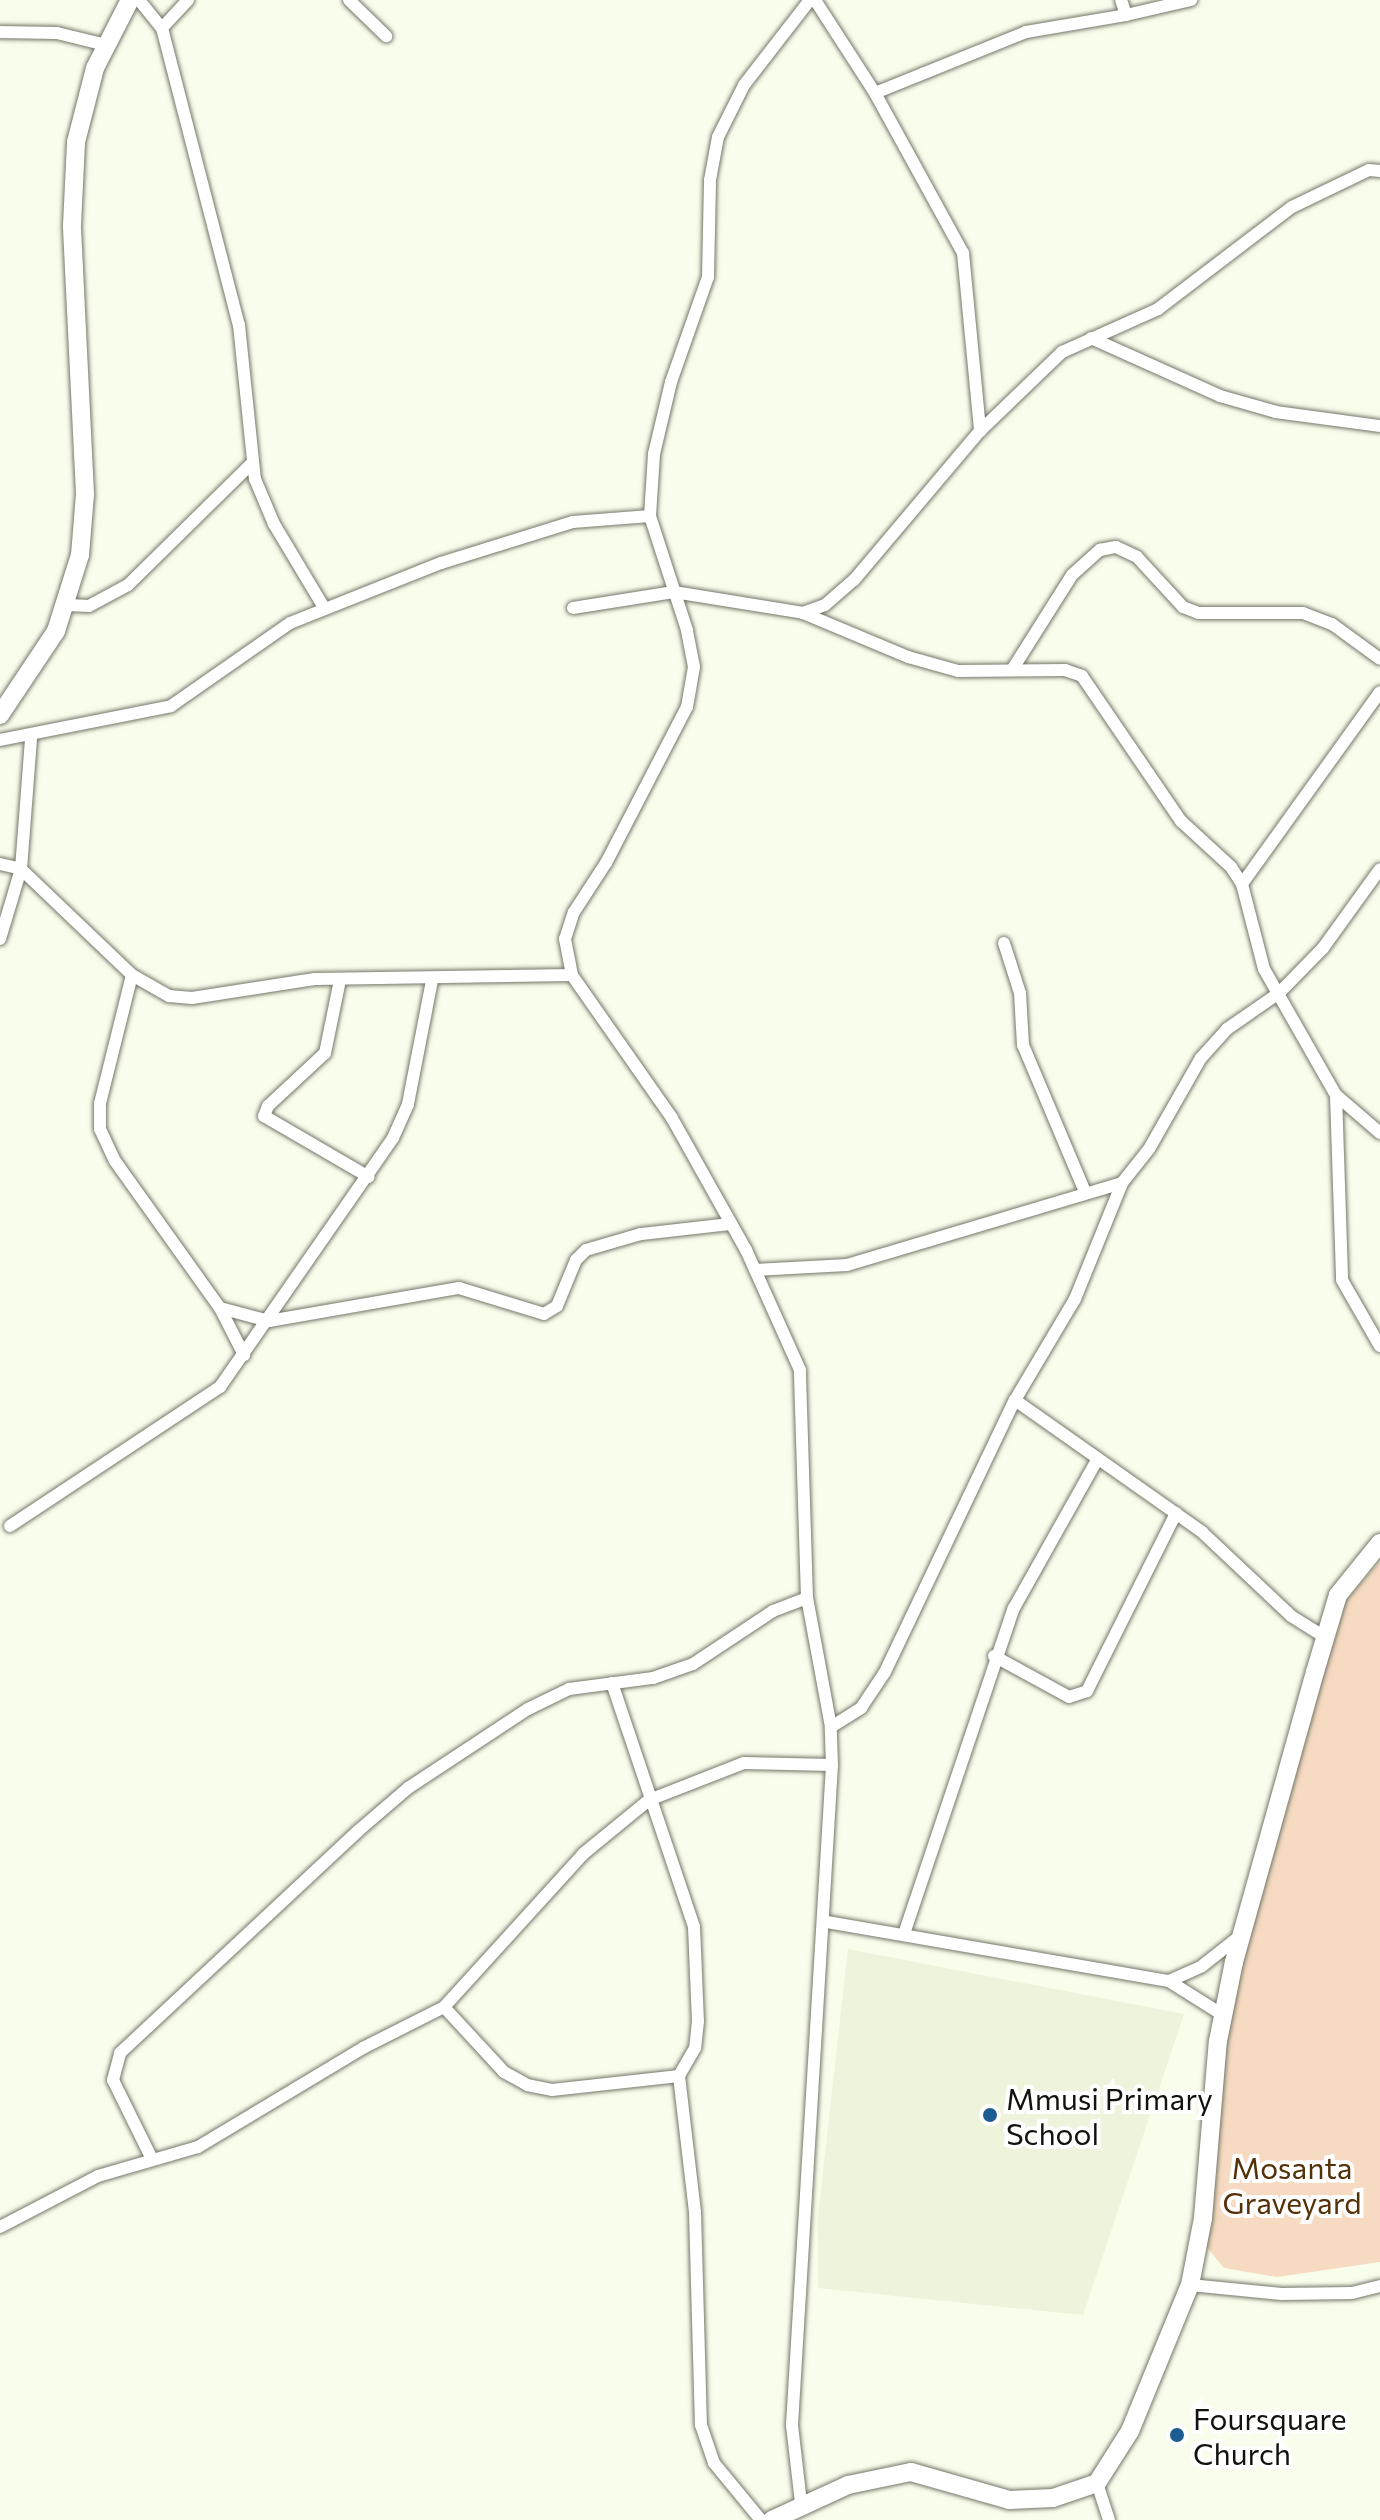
<!DOCTYPE html>
<style>
body{margin:0}
#map{position:relative;width:1380px;height:2520px;overflow:hidden;background:#f9fdec;font-family:Commissioner,sans-serif}
div>[style]{position:absolute}
.built>*{inset:0;background:#eef4db}
.green>*{inset:0;background:#f6dac1}
.roads{filter:drop-shadow(0 0 2px #747769) drop-shadow(0 0 2px #747769)}
.street>*{height:12px;margin:-6px;padding:0 6px;transform-origin:6px;border-radius:6px;background:#fff}
.secondary>*{height:18px;margin:-9px;padding:0 9px;transform-origin:9px;border-radius:9px;background:#fff}
.dots>*{width:22px;height:22px;translate:-50% -50%;box-sizing:border-box;border:4px solid #fff;border-radius:50%}
span{translate:-50% -50%;white-space:nowrap;text-align:center;line-height:1.15;-webkit-text-stroke:8px #fff;paint-order:stroke}
.poi-label{font-size:30px;color:#12130e}
.left{translate:0 -50%;text-align:left}
.park-label{font-size:30px;color:#543106}
</style>
<div id="map">
<div class="built">
<i style="clip-path:polygon(848px 1949px,1184px 2014px,1083px 2315px,818px 2288px,818px 2216px)"></i>
</div>
<div class="green">
<i style="clip-path:polygon(1380px 1561px,1380px 2262px,1277px 2277px,1224px 2268px,1199px 2238px,1218px 2063px,1238px 1973px,1341px 1606px)"></i>
</div>
<div class="roads">
<div class="street">
<i style="left:139px;top:0;width:36px;rotate:51deg"></i>
<i style="left:162px;top:28px;width:307px;rotate:75.5deg"></i>
<i style="left:239px;top:325px;width:155px;rotate:84.1deg"></i>
<i style="left:255px;top:479px;width:49px;rotate:67.1deg"></i>
<i style="left:274px;top:524px;width:96px;rotate:59.1deg"></i>
<i style="left:349px;top:0;width:52px;rotate:44.2deg"></i>
<i style="left:815px;top:0;width:111px;rotate:57.2deg"></i>
<i style="left:875px;top:93px;width:183px;rotate:61.2deg"></i>
<i style="left:963px;top:253px;width:179px;rotate:84.5deg"></i>
<i style="left:1126px;top:15px;width:67px;rotate:-13deg"></i>
<i style="left:162px;top:28px;width:38px;rotate:-47deg"></i>
<i style="left:0;top:32px;width:57px;rotate:1deg"></i>
<i style="left:57px;top:33px;width:50px;rotate:13.8deg"></i>
<i style="left:875px;top:93px;width:163px;rotate:-22deg"></i>
<i style="left:1026px;top:32px;width:101px;rotate:-9.6deg"></i>
<i style="left:1126px;top:15px;width:16px;rotate:-108deg"></i>
<i style="left:1091px;top:338px;width:141px;rotate:24.2deg"></i>
<i style="left:1220px;top:396px;width:58px;rotate:15.9deg"></i>
<i style="left:1276px;top:412px;width:105px;rotate:7.7deg"></i>
<i style="left:68px;top:605px;width:21px;rotate:3deg"></i>
<i style="left:89px;top:606px;width:44px;rotate:-28.3deg"></i>
<i style="left:128px;top:585px;width:174px;rotate:-44.5deg"></i>
<i style="left:573px;top:608px;width:102px;rotate:-9deg"></i>
<i style="left:674px;top:592px;width:131px;rotate:9.2deg"></i>
<i style="left:803px;top:613px;width:23px;rotate:-20deg"></i>
<i style="left:825px;top:605px;width:38px;rotate:-41deg"></i>
<i style="left:854px;top:580px;width:195px;rotate:-49.8deg"></i>
<i style="left:980px;top:431px;width:114px;rotate:-43.9deg"></i>
<i style="left:1062px;top:352px;width:105px;rotate:-24.1deg"></i>
<i style="left:1158px;top:309px;width:168px;rotate:-37.3deg"></i>
<i style="left:1292px;top:207px;width:85px;rotate:-25.7deg"></i>
<i style="left:1369px;top:170px;width:11px;rotate:5deg"></i>
<i style="left:803px;top:613px;width:114px;rotate:22.7deg"></i>
<i style="left:908px;top:657px;width:52px;rotate:15.6deg"></i>
<i style="left:958px;top:671px;width:107px;rotate:-0.5deg"></i>
<i style="left:1065px;top:670px;width:18px;rotate:19deg"></i>
<i style="left:1082px;top:676px;width:176px;rotate:55.7deg"></i>
<i style="left:1181px;top:821px;width:68px;rotate:42.6deg"></i>
<i style="left:1231px;top:867px;width:20px;rotate:57deg"></i>
<i style="left:1242px;top:884px;width:88px;rotate:75.5deg"></i>
<i style="left:1264px;top:969px;width:145px;rotate:60.3deg"></i>
<i style="left:1336px;top:1095px;width:58px;rotate:40.8deg"></i>
<i style="left:1012px;top:670px;width:112px;rotate:-57.7deg"></i>
<i style="left:1072px;top:575px;width:38px;rotate:-42deg"></i>
<i style="left:1100px;top:550px;width:16px;rotate:-11deg"></i>
<i style="left:1116px;top:547px;width:23px;rotate:25deg"></i>
<i style="left:1137px;top:557px;width:68px;rotate:47.4deg"></i>
<i style="left:1183px;top:607px;width:17px;rotate:21deg"></i>
<i style="left:1199px;top:613px;width:104px"></i>
<i style="left:1303px;top:613px;width:31px;rotate:21deg"></i>
<i style="left:1332px;top:624px;width:59px;rotate:36.1deg"></i>
<i style="left:0;top:740px;width:174px;rotate:-11.2deg"></i>
<i style="left:171px;top:706px;width:145px;rotate:-34.9deg"></i>
<i style="left:290px;top:623px;width:162px;rotate:-21.7deg"></i>
<i style="left:441px;top:563px;width:138px;rotate:-17.3deg"></i>
<i style="left:573px;top:522px;width:77px;rotate:-4.5deg"></i>
<i style="left:0;top:864px;width:22px;rotate:13deg"></i>
<i style="left:21px;top:869px;width:153px;rotate:43.7deg"></i>
<i style="left:132px;top:975px;width:43px;rotate:29.6deg"></i>
<i style="left:169px;top:996px;width:23px;rotate:5deg"></i>
<i style="left:192px;top:998px;width:124px;rotate:-8.8deg"></i>
<i style="left:315px;top:979px;width:257px;rotate:-0.9deg"></i>
<i style="left:1242px;top:884px;width:236px;rotate:-54.3deg"></i>
<i style="left:0;top:939px;width:73px;rotate:-73.3deg"></i>
<i style="left:21px;top:869px;width:131px;rotate:-85.6deg"></i>
<i style="left:1004px;top:943px;width:52px;rotate:72.3deg"></i>
<i style="left:1020px;top:993px;width:52px;rotate:86.7deg"></i>
<i style="left:1023px;top:1045px;width:160px;rotate:67.1deg"></i>
<i style="left:132px;top:975px;width:132px;rotate:104deg"></i>
<i style="left:100px;top:1103px;width:26px;rotate:90deg"></i>
<i style="left:100px;top:1129px;width:35px;rotate:65deg"></i>
<i style="left:115px;top:1161px;width:181px;rotate:54.5deg"></i>
<i style="left:220px;top:1308px;width:53px;rotate:62.9deg"></i>
<i style="left:340px;top:980px;width:75px;rotate:101.6deg"></i>
<i style="left:325px;top:1053px;width:78px;rotate:137.1deg"></i>
<i style="left:268px;top:1106px;width:11px;rotate:112deg"></i>
<i style="left:264px;top:1116px;width:121px;rotate:30.2deg"></i>
<i style="left:1336px;top:1095px;width:185px;rotate:88.1deg"></i>
<i style="left:1342px;top:1280px;width:76px;rotate:60.1deg"></i>
<i style="left:755px;top:1270px;width:92px;rotate:-3.1deg"></i>
<i style="left:847px;top:1265px;width:287px;rotate:-16.6deg"></i>
<i style="left:1122px;top:1183px;width:43px;rotate:-51.5deg"></i>
<i style="left:1149px;top:1149px;width:105px;rotate:-60.3deg"></i>
<i style="left:1201px;top:1058px;width:39px;rotate:-48deg"></i>
<i style="left:1227px;top:1029px;width:63px;rotate:-34.7deg"></i>
<i style="left:1279px;top:993px;width:63px;rotate:-45.6deg"></i>
<i style="left:1323px;top:948px;width:97px;rotate:-54.2deg"></i>
<i style="left:220px;top:1308px;width:51px;rotate:14.9deg"></i>
<i style="left:269px;top:1321px;width:193px;rotate:-9.9deg"></i>
<i style="left:459px;top:1288px;width:89px;rotate:17deg"></i>
<i style="left:544px;top:1314px;width:15px;rotate:-32deg"></i>
<i style="left:557px;top:1306px;width:50px;rotate:-67.6deg"></i>
<i style="left:576px;top:1260px;width:14px;rotate:-45deg"></i>
<i style="left:586px;top:1250px;width:57px;rotate:-16.2deg"></i>
<i style="left:641px;top:1234px;width:90px;rotate:-6.4deg"></i>
<i style="left:1015px;top:1400px;width:229px;rotate:35.2deg"></i>
<i style="left:1202px;top:1532px;width:122px;rotate:43.3deg"></i>
<i style="left:1291px;top:1616px;width:40px;rotate:32deg"></i>
<i style="left:10px;top:1526px;width:252px;rotate:-33.5deg"></i>
<i style="left:220px;top:1387px;width:303px;rotate:-55.2deg"></i>
<i style="left:393px;top:1138px;width:37px;rotate:-66deg"></i>
<i style="left:408px;top:1104px;width:126px;rotate:-79deg"></i>
<i style="left:994px;top:1656px;width:85px;rotate:28.7deg"></i>
<i style="left:1069px;top:1697px;width:19px;rotate:-18deg"></i>
<i style="left:1087px;top:1691px;width:199px;rotate:-63.4deg"></i>
<i style="left:612px;top:1683px;width:257px;rotate:71.4deg"></i>
<i style="left:694px;top:1927px;width:94px;rotate:87.6deg"></i>
<i style="left:698px;top:2021px;width:27px;rotate:96deg"></i>
<i style="left:695px;top:2048px;width:32px;rotate:120deg"></i>
<i style="left:831px;top:1727px;width:36px;rotate:-32deg"></i>
<i style="left:861px;top:1708px;width:43px;rotate:-56.3deg"></i>
<i style="left:885px;top:1672px;width:301px;rotate:-64.5deg"></i>
<i style="left:1015px;top:1400px;width:117px;rotate:-59.3deg"></i>
<i style="left:1075px;top:1299px;width:125px;rotate:-67.9deg"></i>
<i style="left:827px;top:1922px;width:347px;rotate:9.8deg"></i>
<i style="left:1169px;top:1981px;width:36px;rotate:-24deg"></i>
<i style="left:1202px;top:1966px;width:48px;rotate:-38.3deg"></i>
<i style="left:904px;top:1934px;width:344px;rotate:-71.4deg"></i>
<i style="left:1014px;top:1608px;width:167px;rotate:-60.7deg"></i>
<i style="left:1169px;top:1981px;width:64px;rotate:32.2deg"></i>
<i style="left:444px;top:2007px;width:88px;rotate:47.3deg"></i>
<i style="left:504px;top:2072px;width:26px;rotate:29deg"></i>
<i style="left:527px;top:2085px;width:25px;rotate:11deg"></i>
<i style="left:552px;top:2090px;width:128px;rotate:-6.3deg"></i>
<i style="left:679px;top:2076px;width:137px;rotate:83.3deg"></i>
<i style="left:695px;top:2212px;width:213px;rotate:88.4deg"></i>
<i style="left:701px;top:2425px;width:40px;rotate:71.1deg"></i>
<i style="left:714px;top:2463px;width:74px;rotate:50.5deg"></i>
<i style="left:151px;top:2157px;width:86px;rotate:-116.3deg"></i>
<i style="left:113px;top:2080px;width:28px;rotate:-75deg"></i>
<i style="left:120px;top:2053px;width:325px;rotate:-43deg"></i>
<i style="left:358px;top:1831px;width:66px;rotate:-40.7deg"></i>
<i style="left:408px;top:1788px;width:144px;rotate:-33.4deg"></i>
<i style="left:528px;top:1709px;width:46px;rotate:-26deg"></i>
<i style="left:569px;top:1689px;width:85px;rotate:-7.5deg"></i>
<i style="left:653px;top:1678px;width:42px;rotate:-19.3deg"></i>
<i style="left:693px;top:1664px;width:96px;rotate:-33.5deg"></i>
<i style="left:773px;top:1611px;width:36px;rotate:-21deg"></i>
<i style="left:0;top:2227px;width:110px;rotate:-27.5deg"></i>
<i style="left:98px;top:2176px;width:104px;rotate:-16.2deg"></i>
<i style="left:198px;top:2147px;width:192px;rotate:-31deg"></i>
<i style="left:363px;top:2048px;width:91px;rotate:-26.8deg"></i>
<i style="left:444px;top:2007px;width:207px;rotate:-47.7deg"></i>
<i style="left:583px;top:1854px;width:85px;rotate:-39.3deg"></i>
<i style="left:649px;top:1800px;width:102px;rotate:-21.3deg"></i>
<i style="left:744px;top:1763px;width:88px;rotate:1.3deg"></i>
<i style="left:1190px;top:2285px;width:92px;rotate:5.6deg"></i>
<i style="left:1282px;top:2294px;width:70px;rotate:-0.8deg"></i>
<i style="left:1352px;top:2293px;width:29px;rotate:-14deg"></i>
<i style="left:1097px;top:2483px;width:39px;rotate:72deg"></i>
<i style="left:801px;top:2503px;width:79px;rotate:-96.6deg"></i>
<i style="left:792px;top:2425px;width:661px;rotate:-86.53deg"></i>
<i style="left:832px;top:1765px;width:38px;rotate:-92deg"></i>
<i style="left:831px;top:1727px;width:131px;rotate:-100.5deg"></i>
<i style="left:807px;top:1598px;width:228px;rotate:-91.8deg"></i>
<i style="left:800px;top:1370px;width:132px;rotate:-114.2deg"></i>
<i style="left:746px;top:1250px;width:151px;rotate:-119.3deg"></i>
<i style="left:672px;top:1118px;width:174px;rotate:-125deg"></i>
<i style="left:572px;top:975px;width:37px;rotate:-101deg"></i>
<i style="left:565px;top:939px;width:28px;rotate:-72deg"></i>
<i style="left:574px;top:912px;width:59px;rotate:-56.9deg"></i>
<i style="left:606px;top:863px;width:176px;rotate:-62.6deg"></i>
<i style="left:687px;top:707px;width:41px;rotate:-80.1deg"></i>
<i style="left:694px;top:667px;width:38px;rotate:-101deg"></i>
<i style="left:687px;top:630px;width:120px;rotate:-108deg"></i>
<i style="left:650px;top:516px;width:62px;rotate:-86.3deg"></i>
<i style="left:654px;top:454px;width:74px;rotate:-76.7deg"></i>
<i style="left:671px;top:382px;width:111px;rotate:-70.6deg"></i>
<i style="left:708px;top:277px;width:97px;rotate:-88.8deg"></i>
<i style="left:710px;top:180px;width:44px;rotate:-79.5deg"></i>
<i style="left:718px;top:137px;width:58px;rotate:-63.4deg"></i>
<i style="left:744px;top:85px;width:108px;rotate:-52.2deg"></i>
</div>
<div class="secondary">
<i style="left:0;top:715px;width:101px;rotate:-56.3deg"></i>
<i style="left:56px;top:631px;width:80px;rotate:-72.5deg"></i>
<i style="left:80px;top:555px;width:61px;rotate:-85.3deg"></i>
<i style="left:85px;top:494px;width:269px;rotate:-92.8deg"></i>
<i style="left:72px;top:225px;width:83px;rotate:-87.2deg"></i>
<i style="left:76px;top:142px;width:76px;rotate:-75.6deg"></i>
<i style="left:95px;top:68px;width:76px;rotate:-62.8deg"></i>
<i style="left:772px;top:2520px;width:84px;rotate:-24.7deg"></i>
<i style="left:848px;top:2485px;width:64px;rotate:-11.7deg"></i>
<i style="left:911px;top:2472px;width:102px;rotate:15.9deg"></i>
<i style="left:1009px;top:2500px;width:44px;rotate:-2.6deg"></i>
<i style="left:1053px;top:2498px;width:46px;rotate:-18.8deg"></i>
<i style="left:1097px;top:2483px;width:62px;rotate:-57.6deg"></i>
<i style="left:1130px;top:2431px;width:158px;rotate:-67.7deg"></i>
<i style="left:1190px;top:2285px;width:68px;rotate:-79deg"></i>
<i style="left:1203px;top:2218px;width:178px;rotate:-85.2deg"></i>
<i style="left:1218px;top:2041px;width:81px;rotate:-78.6deg"></i>
<i style="left:1234px;top:1962px;width:301px;rotate:-74.4deg"></i>
<i style="left:1315px;top:1672px;width:80px;rotate:-73.4deg"></i>
<i style="left:1338px;top:1595px;width:67px;rotate:-51.1deg"></i>
</div>
</div>
<div class="dots">
<i style="left:990px;top:2115px;background:#1d5c92"></i>
<i style="left:1177px;top:2435px;background:#1d5c92"></i>
</div>
<div class="poi-label">
<span class="left" style="left:1006px;top:2115px">Mmusi Primary<br>School</span>
<span class="left" style="left:1193px;top:2435px">Foursquare<br>Church</span>
</div>
<div class="park-label">
<span style="left:1292px;top:2184px">Mosanta<br>Graveyard</span>
</div>
</div>
